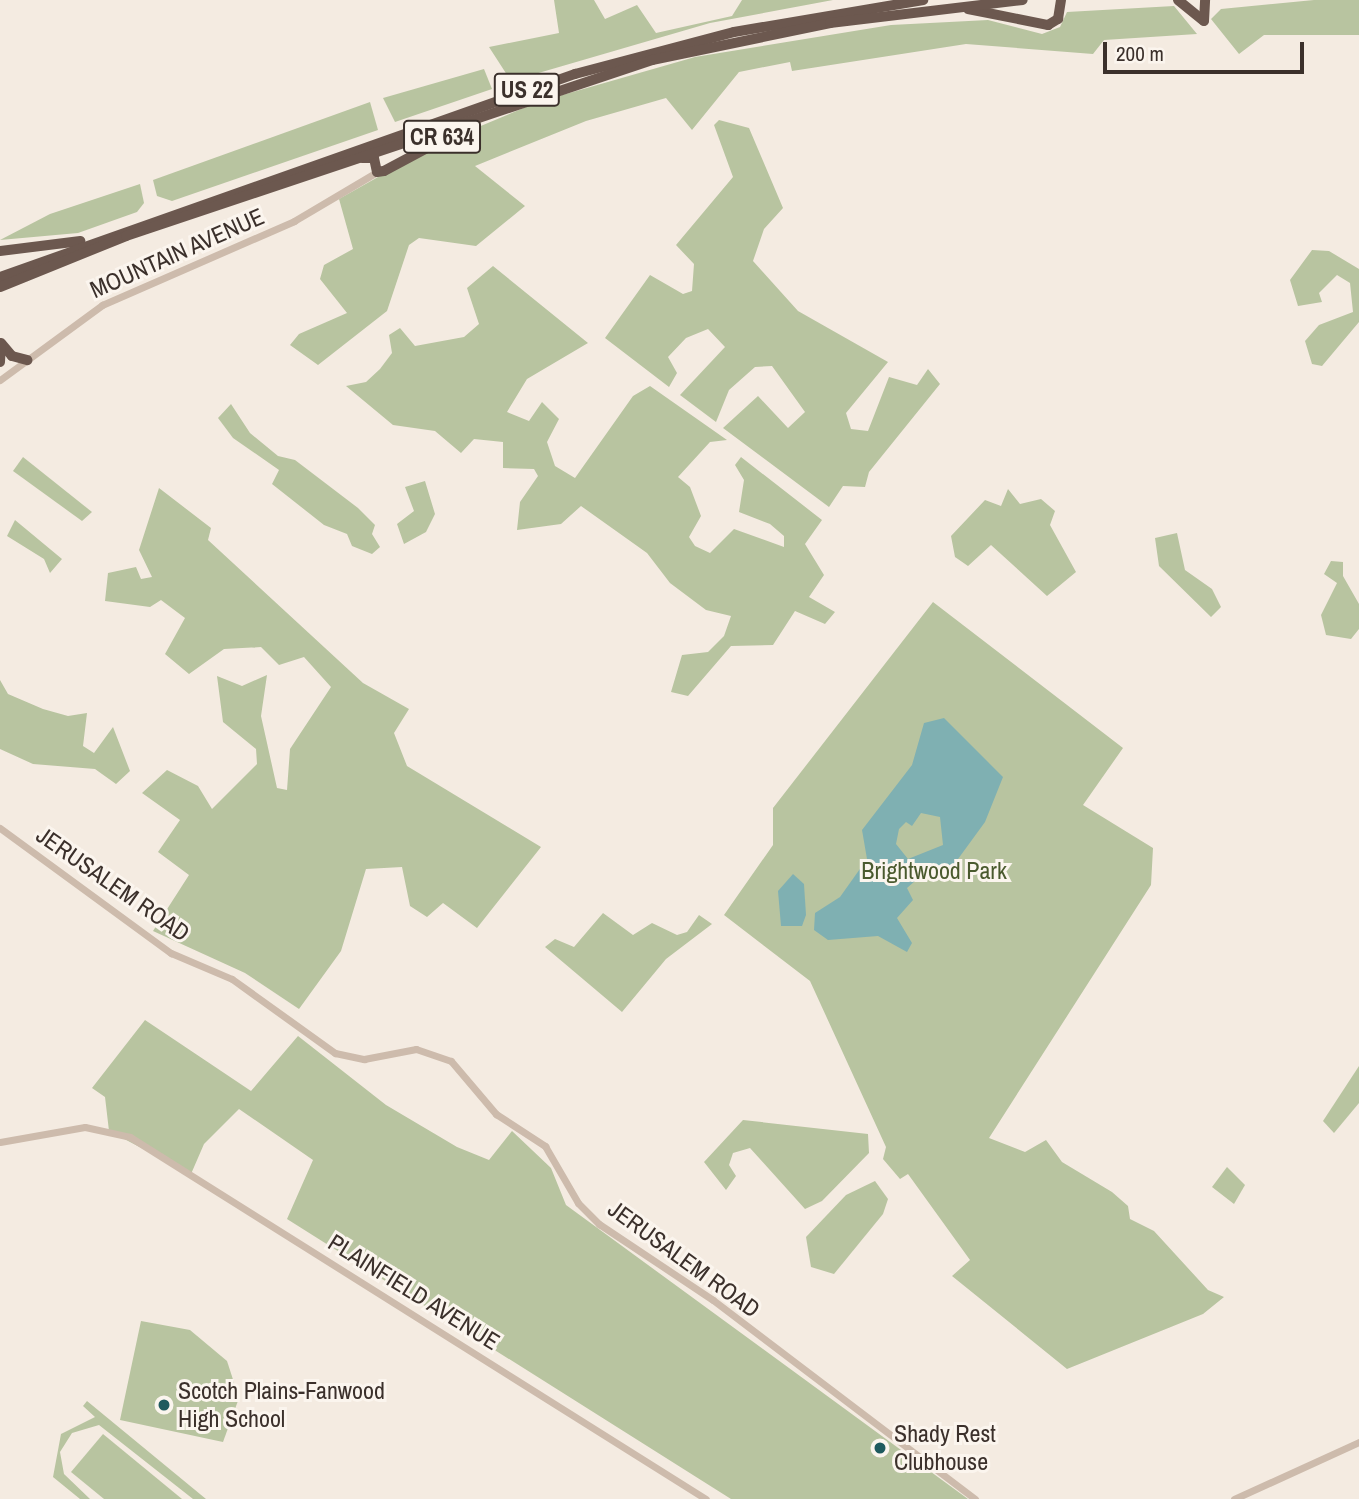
<!DOCTYPE html>
<style>
body{margin:0}
#map{position:relative;width:1359px;height:1499px;overflow:hidden;background:#f4ebe1;font-family:"Archivo Narrow",sans-serif}
div>[style]{position:absolute}
.green>*{inset:0;background:#b8c4a0}
.water>*{inset:0;background:#7fb0b2}
.tertiary>*{height:7px;margin:-3.5px;padding:0 3.5px;transform-origin:3.5px;border-radius:3.5px;background:#cdbbac}
.trunk>*{height:10px;margin:-5px;padding:0 5px;transform-origin:5px;border-radius:5px;background:#6c584f}
.dots>*{width:19px;height:19px;translate:-50% -50%;box-sizing:border-box;border:4px solid #fbf5ee;border-radius:50%}
span{translate:-50% -50%;white-space:nowrap;text-align:center;line-height:1.15;-webkit-text-stroke:6px #fbf5ee;paint-order:stroke}
.shield-label span{padding:2px 5px;background:#fbf5ee;border:2px solid;border-radius:5px;-webkit-text-stroke-width:0}
.shield-label{font-size:23px;color:#3b302b;font-weight:700}
.street-label{font-size:24px;color:#3b302b}
.park-label{font-size:24px;color:#4a5a2e}
.poi-label{font-size:24px;color:#3b302b}
.left{translate:0 -50%;text-align:left}
.scale{position:absolute;left:1103px;top:42px;width:201px;height:32px;box-sizing:border-box;border:4px solid #3b302b;border-top:0;padding-left:9px;font-size:21px;line-height:24px;white-space:nowrap;color:#3b302b;-webkit-text-stroke:5px #fbf5ee;paint-order:stroke}
</style>
<div id="map">
<div class="green">
<i style="clip-path:polygon(554px 0,594px 0,605px 19px,637px 5px,656px 33px,732px 16px,742px 0,833px 0,710px 23px,511px 81px,489px 47px,559px 33px)"></i>
<i style="clip-path:polygon(1314px 0,1359px 0,1359px 35px,1264px 35px,1239px 54px,1211px 19px,1221px 9px)"></i>
<i style="clip-path:polygon(1174px 6px,1197px 34px,1104px 40px,1093px 54px,966px 44px,792px 71px,790px 62px,739px 72px,692px 130px,666px 98px,586px 121px,475px 166px,525px 206px,476px 246px,419px 238px,409px 245px,387px 311px,318px 365px,290px 345px,299px 334px,347px 313px,320px 279px,324px 265px,353px 249px,339px 199px,433px 146px,538px 102px,695px 57px,891px 25px,988px 20px,1042px 34px,1060px 27px,1067px 12px)"></i>
<i style="clip-path:polygon(484px 69px,492px 89px,395px 122px,383px 98px)"></i>
<i style="clip-path:polygon(370px 102px,378px 130px,172px 201px,157px 196px,153px 180px)"></i>
<i style="clip-path:polygon(719px 120px,749px 128px,783px 208px,764px 229px,753px 261px,798px 311px,888px 362px,846px 413px,851px 429px,868px 431px,889px 377px,917px 385px,928px 369px,940px 384px,869px 472px,865px 487px,843px 486px,829px 507px,723px 428px,758px 396px,788px 428px,805px 412px,772px 366px,755px 367px,729px 390px,716px 422px,680px 395px,725px 347px,708px 329px,686px 338px,668px 357px,677px 373px,669px 387px,605px 338px,650px 275px,683px 294px,692px 291px,694px 264px,676px 245px,733px 177px,714px 125px)"></i>
<i style="clip-path:polygon(140px 184px,144px 203px,137px 212px,78px 233px,0 240px,50px 214px)"></i>
<i style="clip-path:polygon(1312px 250px,1329px 251px,1359px 269px,1359px 322px,1322px 366px,1312px 364px,1305px 341px,1319px 325px,1353px 312px,1350px 283px,1337px 275px,1319px 293px,1322px 302px,1298px 306px,1290px 280px)"></i>
<i style="clip-path:polygon(493px 266px,588px 343px,527px 379px,507px 412px,529px 421px,542px 402px,559px 419px,547px 442px,555px 466px,575px 478px,633px 396px,650px 386px,727px 440px,710px 442px,678px 477px,690px 487px,701px 516px,689px 537px,695px 546px,710px 553px,734px 529px,784px 547px,784px 536px,770px 524px,739px 512px,744px 480px,735px 465px,741px 457px,822px 520px,805px 544px,824px 575px,809px 597px,835px 612px,825px 624px,795px 611px,773px 645px,731px 646px,688px 696px,671px 692px,682px 655px,708px 652px,724px 636px,731px 616px,706px 610px,670px 583px,647px 553px,581px 506px,561px 524px,517px 530px,520px 502px,538px 476px,534px 469px,503px 468px,503px 442px,474px 439px,461px 453px,435px 431px,393px 425px,346px 386px,366px 382px,380px 369px,392px 353px,389px 335px,400px 328px,415px 346px,464px 337px,479px 324px,467px 288px)"></i>
<i style="clip-path:polygon(231px 404px,250px 433px,278px 456px,295px 460px,358px 508px,375px 525px,372px 534px,380px 547px,372px 554px,352px 546px,347px 534px,324px 525px,272px 484px,279px 470px,233px 438px,218px 418px)"></i>
<i style="clip-path:polygon(23px 457px,92px 512px,82px 521px,13px 471px)"></i>
<i style="clip-path:polygon(425px 481px,435px 514px,426px 532px,404px 544px,397px 524px,414px 511px,405px 487px)"></i>
<i style="clip-path:polygon(159px 488px,211px 528px,208px 540px,363px 683px,409px 709px,394px 733px,407px 766px,541px 847px,477px 928px,443px 903px,427px 917px,410px 906px,402px 867px,366px 869px,341px 951px,299px 1009px,245px 973px,153px 931px,189px 875px,158px 852px,180px 820px,142px 793px,167px 770px,198px 786px,212px 809px,257px 764px,256px 749px,223px 722px,217px 676px,242px 686px,267px 675px,261px 716px,277px 788px,287px 790px,290px 749px,331px 687px,304px 657px,279px 665px,261px 647px,224px 649px,189px 674px,165px 654px,185px 618px,161px 600px,150px 607px,105px 601px,108px 573px,136px 567px,141px 579px,152px 577px,139px 550px)"></i>
<i style="clip-path:polygon(1008px 489px,1020px 504px,1041px 499px,1055px 511px,1050px 525px,1076px 572px,1047px 596px,991px 545px,968px 566px,955px 557px,951px 536px,985px 500px,1001px 506px)"></i>
<i style="clip-path:polygon(15px 520px,62px 559px,50px 573px,44px 559px,7px 536px)"></i>
<i style="clip-path:polygon(1177px 533px,1185px 570px,1212px 589px,1221px 607px,1211px 617px,1159px 566px,1155px 538px)"></i>
<i style="clip-path:polygon(1331px 561px,1343px 562px,1343px 576px,1359px 604px,1359px 629px,1351px 639px,1326px 635px,1321px 615px,1337px 583px,1324px 574px)"></i>
<i style="clip-path:polygon(933px 602px,1123px 748px,1083px 805px,1153px 848px,1151px 885px,989px 1138px,1025px 1152px,1046px 1140px,1062px 1162px,1112px 1192px,1128px 1206px,1130px 1219px,1154px 1231px,1208px 1290px,1224px 1297px,1203px 1314px,1067px 1369px,952px 1276px,970px 1260px,908px 1174px,900px 1179px,883px 1159px,886px 1147px,810px 981px,724px 915px,773px 845px,773px 808px)"></i>
<i style="clip-path:polygon(0 680px,8px 694px,43px 709px,68px 716px,87px 713px,83px 746px,94px 753px,113px 727px,130px 771px,116px 784px,95px 769px,33px 764px,0 749px)"></i>
<i style="clip-path:polygon(603px 913px,633px 935px,652px 923px,677px 935px,687px 932px,699px 915px,712px 924px,666px 959px,622px 1012px,545px 947px,555px 939px,574px 947px)"></i>
<i style="clip-path:polygon(145px 1020px,251px 1091px,298px 1036px,386px 1105px,457px 1147px,489px 1160px,512px 1131px,551px 1168px,566px 1205px,968px 1499px,731px 1499px,287px 1219px,313px 1160px,239px 1109px,204px 1144px,191px 1174px,109px 1131px,105px 1097px,92px 1088px)"></i>
<i style="clip-path:polygon(1359px 1066px,1359px 1103px,1334px 1133px,1323px 1121px)"></i>
<i style="clip-path:polygon(743px 1120px,868px 1134px,869px 1153px,822px 1201px,805px 1209px,750px 1148px,733px 1153px,729px 1165px,736px 1176px,726px 1190px,704px 1162px)"></i>
<i style="clip-path:polygon(1227px 1167px,1245px 1185px,1234px 1204px,1212px 1187px)"></i>
<i style="clip-path:polygon(875px 1181px,888px 1199px,883px 1214px,834px 1274px,811px 1267px,806px 1237px,846px 1195px)"></i>
<i style="clip-path:polygon(141px 1321px,190px 1330px,227px 1361px,239px 1398px,223px 1442px,120px 1420px)"></i>
<i style="clip-path:polygon(87px 1401px,206px 1499px,193px 1499px,99px 1425px,72px 1433px,60px 1452px,64px 1474px,90px 1499px,80px 1499px,53px 1477px,61px 1434px,95px 1417px,83px 1406px)"></i>
<i style="clip-path:polygon(103px 1434px,182px 1499px,104px 1499px,71px 1472px)"></i>
</div>
<div class="water">
<i style="clip-path:polygon(evenodd,944px 718px,1003px 777px,985px 822px,942px 881px,924px 873px,907px 888px,913px 900px,897px 918px,912px 943px,907px 952px,878px 936px,828px 940px,814px 930px,815px 913px,840px 897px,867px 859px,862px 830px,912px 765px,924px 723px,944px 718px,921px 813px,940px 817px,943px 845px,908px 859px,896px 844px,899px 829px,906px 822px,912px 826px,921px 813px)"></i>
<i style="clip-path:polygon(793px 874px,804px 884px,806px 915px,802px 926px,781px 926px,778px 891px)"></i>
</div>
<div class="tertiary">
<i style="left:0;top:380px;width:127px;rotate:-36.3deg"></i>
<i style="left:102px;top:305px;width:210px;rotate:-23.6deg"></i>
<i style="left:294px;top:221px;width:96px;rotate:-30.6deg"></i>
<i style="left:0;top:828px;width:212px;rotate:36.2deg"></i>
<i style="left:171px;top:953px;width:66px;rotate:23.1deg"></i>
<i style="left:232px;top:979px;width:127px;rotate:35.7deg"></i>
<i style="left:335px;top:1053px;width:30px;rotate:12deg"></i>
<i style="left:364px;top:1059px;width:53px;rotate:-10.9deg"></i>
<i style="left:416px;top:1049px;width:37px;rotate:19deg"></i>
<i style="left:451px;top:1061px;width:70px;rotate:49.7deg"></i>
<i style="left:496px;top:1114px;width:59px;rotate:33.1deg"></i>
<i style="left:545px;top:1146px;width:66px;rotate:59.9deg"></i>
<i style="left:578px;top:1203px;width:30px;rotate:45deg"></i>
<i style="left:599px;top:1224px;width:137px;rotate:33.7deg"></i>
<i style="left:713px;top:1300px;width:329px;rotate:37.2deg"></i>
<i style="left:0;top:1142px;width:86px;rotate:-10deg"></i>
<i style="left:85px;top:1127px;width:46px;rotate:12.5deg"></i>
<i style="left:130px;top:1137px;width:680px;rotate:32.15deg"></i>
<i style="left:1234px;top:1499px;width:137px;rotate:-24.5deg"></i>
</div>
<div class="trunk">
<i style="left:1178px;top:0;width:33px;rotate:39deg"></i>
<i style="left:968px;top:9px;width:82px;rotate:11.3deg"></i>
<i style="left:1048px;top:25px;width:12px;rotate:-31deg"></i>
<i style="left:1058px;top:19px;width:19px;rotate:-81deg"></i>
<i style="left:1204px;top:21px;width:21px;rotate:-87deg"></i>
<i style="left:362px;top:158px;width:12px"></i>
<i style="left:374px;top:158px;width:14px;rotate:78deg"></i>
<i style="left:377px;top:172px;width:7px;rotate:-8deg"></i>
<i style="left:384px;top:171px;width:100px;rotate:-28.1deg"></i>
<i style="left:0;top:251px;width:81px;rotate:-7.1deg"></i>
<i style="left:0;top:277px;width:610px;rotate:-19.45deg"></i>
<i style="left:575px;top:74px;width:164px;rotate:-14.8deg"></i>
<i style="left:734px;top:32px;width:192px;rotate:-9.6deg"></i>
<i style="left:0;top:287px;width:136px;rotate:-22deg"></i>
<i style="left:126px;top:236px;width:555px;rotate:-18.5deg"></i>
<i style="left:652px;top:60px;width:182px;rotate:-11.7deg"></i>
<i style="left:830px;top:23px;width:194px;rotate:-6.8deg"></i>
<i style="left:1px;top:343px;width:17px;rotate:50deg"></i>
<i style="left:12px;top:356px;width:16px;rotate:15deg"></i>
<i style="left:0;top:362px;width:18px;rotate:-87deg"></i>
</div>
<div class="dots">
<i style="left:164px;top:1405px;background:#1f5a5e"></i>
<i style="left:880px;top:1448px;background:#1f5a5e"></i>
</div>
<div class="shield-label">
<span style="left:527px;top:90px">US 22</span>
<span style="left:442px;top:137px">CR 634</span>
</div>
<div class="street-label">
<span style="left:177px;top:253px;rotate:-24deg">MOUNTAIN AVENUE</span>
<span style="left:113px;top:884px;rotate:35deg">JERUSALEM ROAD</span>
<span style="left:684px;top:1259px;rotate:36deg">JERUSALEM ROAD</span>
<span style="left:414px;top:1292px;rotate:32deg">PLAINFIELD AVENUE</span>
</div>
<div class="park-label">
<span style="left:934px;top:871px">Brightwood Park</span>
</div>
<div class="poi-label">
<span class="left" style="left:178px;top:1405px">Scotch Plains-Fanwood<br>High School</span>
<span class="left" style="left:894px;top:1448px">Shady Rest<br>Clubhouse</span>
</div>
<div class="scale">200 m</div>
</div>
